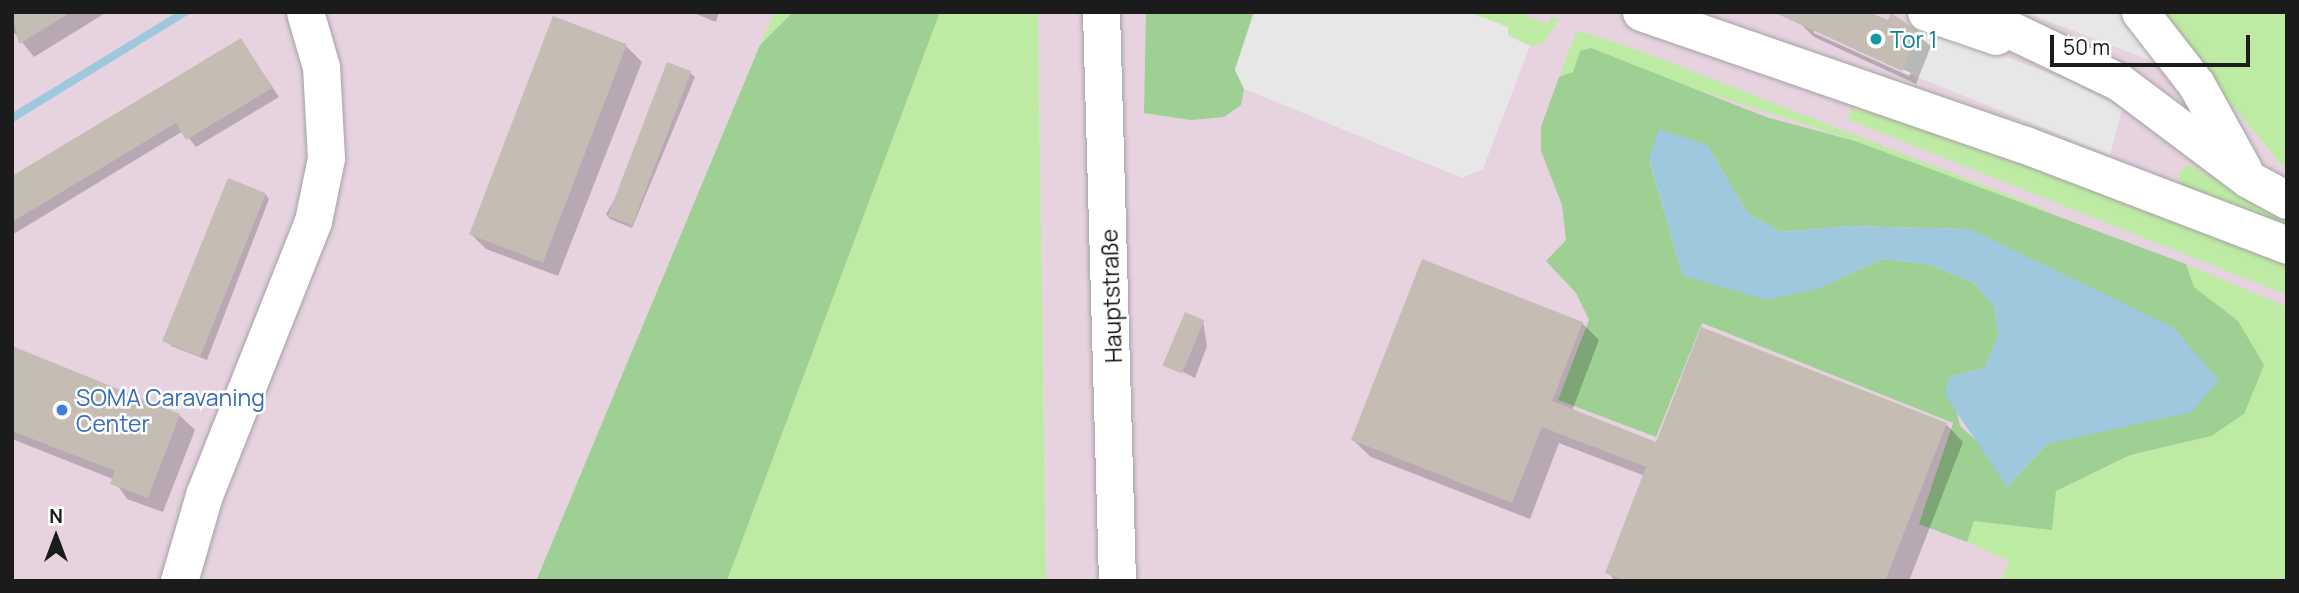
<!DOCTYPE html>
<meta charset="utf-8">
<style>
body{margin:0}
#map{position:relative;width:2299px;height:593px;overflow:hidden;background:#edeae0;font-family:Manrope,sans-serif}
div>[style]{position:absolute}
.industrial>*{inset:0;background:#e7d2e0}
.grass>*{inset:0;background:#beeba3}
.forest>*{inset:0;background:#9ecf93}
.parking>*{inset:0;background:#e7e7e7}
.water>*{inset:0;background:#9ec8dd}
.shadow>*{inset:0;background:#0003}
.stream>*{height:8px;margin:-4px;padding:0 4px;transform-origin:4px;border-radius:4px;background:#9ec8dd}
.building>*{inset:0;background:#c5bdb3;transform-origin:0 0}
.roads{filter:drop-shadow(0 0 2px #a2a2a2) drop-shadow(0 0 2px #a2a2a2)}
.minor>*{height:37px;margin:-18.5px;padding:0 18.5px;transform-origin:18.5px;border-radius:18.5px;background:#fff}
.dots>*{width:19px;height:19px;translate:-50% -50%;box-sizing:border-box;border:4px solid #fff;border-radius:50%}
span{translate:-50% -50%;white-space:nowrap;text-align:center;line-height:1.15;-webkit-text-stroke:5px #fff;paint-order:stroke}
.culture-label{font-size:23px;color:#0d838f}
.left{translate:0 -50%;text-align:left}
.street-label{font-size:23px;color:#1b1b1b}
.shop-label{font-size:23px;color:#366cbe}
.frame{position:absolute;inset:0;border:14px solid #1b1b1b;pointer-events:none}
.north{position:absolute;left:21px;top:502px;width:70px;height:70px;-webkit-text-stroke:5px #fff;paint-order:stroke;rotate:0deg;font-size:19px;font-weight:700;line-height:28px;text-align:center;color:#1b1b1b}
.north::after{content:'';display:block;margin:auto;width:24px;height:32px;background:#1b1b1b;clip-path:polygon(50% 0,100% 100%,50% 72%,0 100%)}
.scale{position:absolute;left:2050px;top:35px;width:200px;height:32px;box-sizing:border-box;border:4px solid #1b1b1b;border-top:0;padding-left:9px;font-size:21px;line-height:24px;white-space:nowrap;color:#1b1b1b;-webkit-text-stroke:5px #fff;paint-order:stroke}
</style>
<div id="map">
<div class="industrial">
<i style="clip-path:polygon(12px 12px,774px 12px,536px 581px,12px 581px)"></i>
<i style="clip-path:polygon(1038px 12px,2154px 12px,2287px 171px,2287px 581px,1046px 581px)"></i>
</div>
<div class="grass">
<i style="clip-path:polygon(774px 12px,793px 12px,760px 45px)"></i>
<i style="clip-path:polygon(940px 12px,1038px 12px,1046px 581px,727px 581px)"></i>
<i style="clip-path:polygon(1469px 12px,1518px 12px,1548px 24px,1552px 16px,1559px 19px,1542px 44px,1530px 46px)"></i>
<i style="clip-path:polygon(2154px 12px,2287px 12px,2287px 171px)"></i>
<i style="clip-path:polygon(1577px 30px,1646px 53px,2052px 212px,2008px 202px,1855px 141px,1580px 51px,1573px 72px,1559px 77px)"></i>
<i style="clip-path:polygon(1852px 108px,1941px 131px,2287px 260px,2287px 295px,1847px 119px)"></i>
<i style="clip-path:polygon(2188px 164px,2287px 219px,2287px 230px,2179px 185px,2179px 172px)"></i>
<i style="clip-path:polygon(2186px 264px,2287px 307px,2287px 581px,2001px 581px,2009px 561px,1967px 542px,1974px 521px,2051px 530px,2056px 491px,2130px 455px,2211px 436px,2238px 321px,2194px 287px)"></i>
</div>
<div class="forest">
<i style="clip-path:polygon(793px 12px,940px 12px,727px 581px,536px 581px,760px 45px)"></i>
<i style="clip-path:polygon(1146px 12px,1254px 12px,1235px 69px,1244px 89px,1241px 105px,1224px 117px,1191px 120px,1144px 113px)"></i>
<i style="clip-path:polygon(evenodd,1591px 48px,1766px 117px,1855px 141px,2186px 264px,2194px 287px,2238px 321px,2264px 365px,2244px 414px,2211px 436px,2130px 455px,2056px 491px,2052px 530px,1974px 521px,1967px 542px,1919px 524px,1953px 423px,1702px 323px,1656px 437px,1558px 400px,1589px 320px,1576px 293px,1546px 261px,1566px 240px,1562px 205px,1541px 151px,1541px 127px,1559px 77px,1573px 72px,1580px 51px,1591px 48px,1707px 145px,1748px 214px,1782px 232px,1848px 226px,1970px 229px,2115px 426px,2047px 444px,2007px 487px,1987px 450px,1960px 426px,1949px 377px,1985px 368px,1998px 335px,1995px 308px,1973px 282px,1927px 264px,1882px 259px,1820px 288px,1683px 276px,1649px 160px,1707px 145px)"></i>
</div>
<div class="parking">
<i style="clip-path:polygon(1254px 12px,1469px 12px,1508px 27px,1508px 36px,1530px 46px,1483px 169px,1462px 178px,1244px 89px,1235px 70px)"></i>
<i style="clip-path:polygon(2024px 12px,2129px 12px,2163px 65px)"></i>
<i style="clip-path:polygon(1920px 24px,2069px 81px,2122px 109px,2110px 155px,1902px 71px)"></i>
</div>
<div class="water">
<i style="clip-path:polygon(1659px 129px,1707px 145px,1748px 214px,1782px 232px,1848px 226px,1970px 229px,2173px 327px,2219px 380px,2192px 412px,2047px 444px,2007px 487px,1945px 395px,1949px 377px,1985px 368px,1998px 335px,1995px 308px,1973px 282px,1927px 264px,1882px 259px,1820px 288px,1767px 300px,1683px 276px,1649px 159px)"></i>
</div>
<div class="shadow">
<i style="clip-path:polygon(12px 12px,107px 12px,34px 57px,12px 30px)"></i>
<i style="clip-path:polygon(691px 12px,719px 12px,716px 22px)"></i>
<i style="clip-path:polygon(evenodd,1892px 15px,1931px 46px,1916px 84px,1814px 37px,1800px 23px,1889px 22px,1892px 15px,1814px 29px,1911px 73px,1909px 76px,1814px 33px,1814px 29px)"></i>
<i style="clip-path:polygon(241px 40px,279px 97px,196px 147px,183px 131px,12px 235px,12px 178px)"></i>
<i style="clip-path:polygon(626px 46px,642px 62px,558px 276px,486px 249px,470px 233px)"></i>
<i style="clip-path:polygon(690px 73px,695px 77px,632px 228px,610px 219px,606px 214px)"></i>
<i style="clip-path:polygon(265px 194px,269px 199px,207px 360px,171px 346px,167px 341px)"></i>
<i style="clip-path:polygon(1203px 321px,1207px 346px,1195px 378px,1173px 367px)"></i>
<i style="clip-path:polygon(1582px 323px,1599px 340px,1572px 411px,1657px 444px,1946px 424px,1963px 442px,1909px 581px,1616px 581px,1607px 572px,1645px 476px,1559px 443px,1530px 519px,1371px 457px,1353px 440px)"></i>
<i style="clip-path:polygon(12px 349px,179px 415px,195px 430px,163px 512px,127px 499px,113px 479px,12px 439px)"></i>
</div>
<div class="stream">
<i style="left:12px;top:118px;width:203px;rotate:-31.5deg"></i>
</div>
<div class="building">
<i style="clip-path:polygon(12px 12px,71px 12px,19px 44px)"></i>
<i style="clip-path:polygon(1773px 12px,1868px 12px,1888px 20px,1891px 13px,1918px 31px,1902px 71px)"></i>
<i style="left:553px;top:16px;width:79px;height:234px;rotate:21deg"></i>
<i style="clip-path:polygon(241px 38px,272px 88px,186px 140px,176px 123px,12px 222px,12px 176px)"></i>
<i style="left:667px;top:62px;width:26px;height:165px;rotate:21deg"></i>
<i style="left:228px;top:178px;width:41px;height:176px;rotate:22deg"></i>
<i style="clip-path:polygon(1422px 259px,1583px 322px,1552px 401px,1656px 442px,1701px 327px,1947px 423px,1885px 581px,1626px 581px,1605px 573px,1646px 467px,1542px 427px,1512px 503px,1351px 440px)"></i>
<i style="left:1185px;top:312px;width:21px;height:58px;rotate:23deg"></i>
<i style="clip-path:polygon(12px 346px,180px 414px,148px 498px,110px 484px,115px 471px,12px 431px)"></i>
</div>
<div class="roads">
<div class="minor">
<i style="left:1101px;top:12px;width:569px;rotate:88.39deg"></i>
<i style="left:1641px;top:12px;width:404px;rotate:19.1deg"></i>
<i style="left:2023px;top:144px;width:283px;rotate:20.9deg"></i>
<i style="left:1926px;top:12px;width:74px;rotate:18.9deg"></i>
<i style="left:1973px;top:12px;width:162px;rotate:25.6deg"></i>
<i style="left:2119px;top:82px;width:161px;rotate:36.9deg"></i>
<i style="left:2248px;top:179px;width:44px;rotate:28.3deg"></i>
<i style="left:2140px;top:12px;width:91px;rotate:52.1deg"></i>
<i style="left:2196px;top:84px;width:97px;rotate:61.1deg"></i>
<i style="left:179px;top:581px;width:90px;rotate:-73.8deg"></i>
<i style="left:204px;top:495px;width:295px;rotate:-68.3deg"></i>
<i style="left:313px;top:221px;width:64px;rotate:-78.3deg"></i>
<i style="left:326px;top:158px;width:91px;rotate:-93.1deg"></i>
<i style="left:321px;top:67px;width:57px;rotate:-106.2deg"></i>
</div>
</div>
<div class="dots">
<i style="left:1876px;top:39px;background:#0f9aa8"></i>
<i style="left:62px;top:410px;background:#3f7fe0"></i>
</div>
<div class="culture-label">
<span class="left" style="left:1890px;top:39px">Tor 1</span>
</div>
<div class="street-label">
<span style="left:1111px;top:296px;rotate:-92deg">Hauptstraße</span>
</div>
<div class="shop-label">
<span class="left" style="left:76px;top:410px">SOMA Caravaning<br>Center</span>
</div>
<div class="frame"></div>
<div class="north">N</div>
<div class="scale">50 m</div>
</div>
